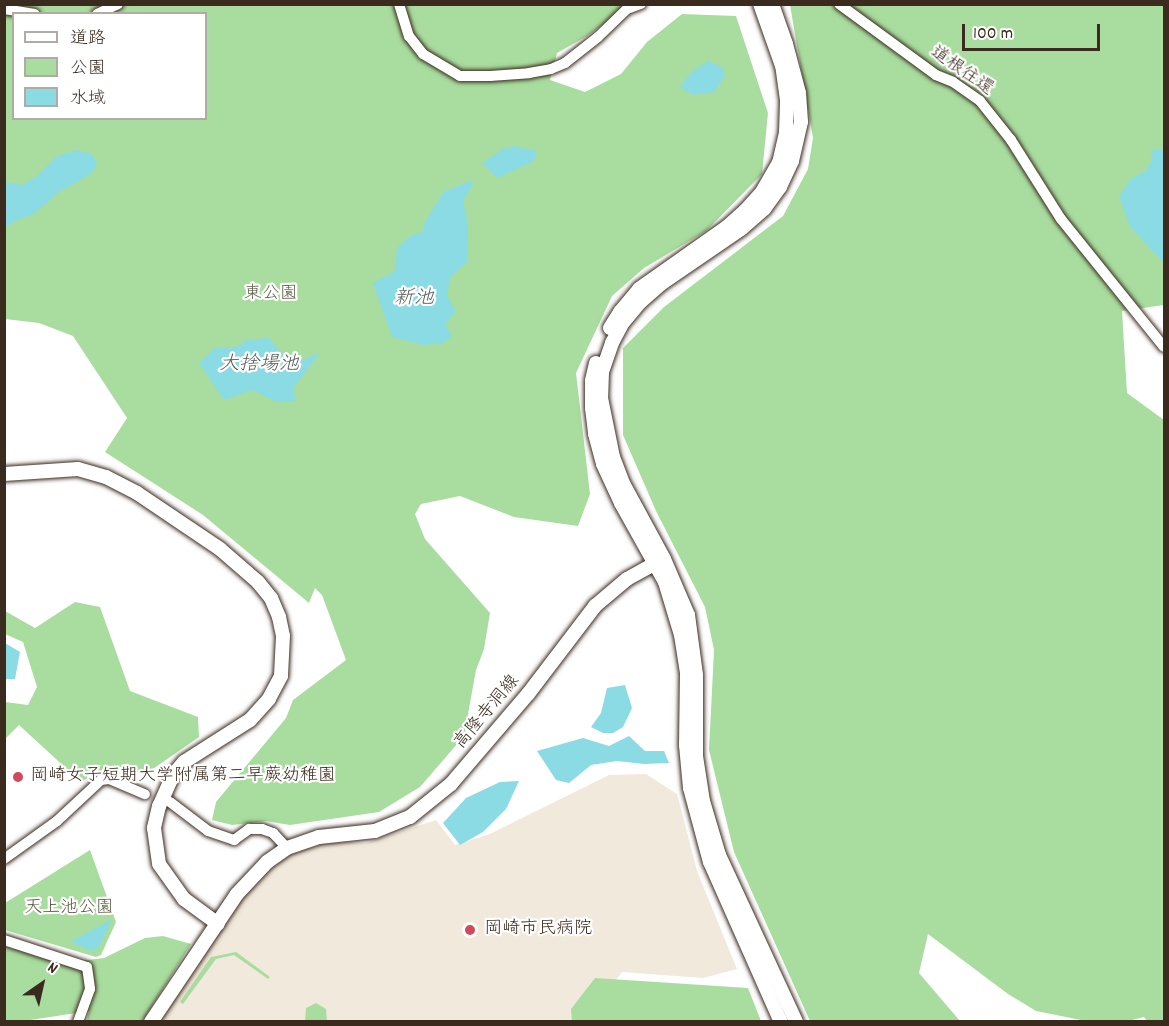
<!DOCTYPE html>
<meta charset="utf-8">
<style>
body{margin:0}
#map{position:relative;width:1169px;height:1026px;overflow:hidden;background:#fff;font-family:Dekko,"Klee One",sans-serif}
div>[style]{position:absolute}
.built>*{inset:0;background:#f1e9db}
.green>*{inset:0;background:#a9dd9f}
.water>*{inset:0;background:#8adbe4}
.roads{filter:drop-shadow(0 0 2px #3b2a1e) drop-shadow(0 0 2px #3b2a1e)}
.minor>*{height:10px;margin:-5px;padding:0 5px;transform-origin:5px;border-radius:5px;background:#fff}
.tertiary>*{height:14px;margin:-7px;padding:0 7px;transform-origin:7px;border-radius:7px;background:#fff}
.dots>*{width:16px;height:16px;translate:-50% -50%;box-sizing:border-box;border:3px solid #fff;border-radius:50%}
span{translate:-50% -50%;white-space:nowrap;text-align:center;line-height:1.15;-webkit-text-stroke:4.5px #fff;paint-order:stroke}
.street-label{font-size:18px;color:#3b2a1e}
.park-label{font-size:18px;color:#5c6045}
.poi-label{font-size:18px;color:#3b2a1e}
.left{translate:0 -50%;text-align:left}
.water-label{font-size:20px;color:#535f59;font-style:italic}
.frame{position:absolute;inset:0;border:6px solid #3b2a1e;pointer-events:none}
.legend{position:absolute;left:12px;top:12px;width:195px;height:108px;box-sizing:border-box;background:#fff;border:2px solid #b1aaa5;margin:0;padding:8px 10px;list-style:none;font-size:18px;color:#3b2a1e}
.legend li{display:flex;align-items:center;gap:12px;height:30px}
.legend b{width:30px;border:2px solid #b1aaa5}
.north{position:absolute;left:12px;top:954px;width:60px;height:60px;-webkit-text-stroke:4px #fff;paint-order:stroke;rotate:34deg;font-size:16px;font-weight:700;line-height:24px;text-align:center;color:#3b2a1e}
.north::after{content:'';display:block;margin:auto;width:21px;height:27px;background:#3b2a1e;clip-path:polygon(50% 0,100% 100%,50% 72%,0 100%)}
.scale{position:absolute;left:962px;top:24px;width:138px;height:27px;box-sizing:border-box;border:3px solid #3b2a1e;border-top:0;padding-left:8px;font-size:18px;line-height:21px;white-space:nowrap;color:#3b2a1e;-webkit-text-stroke:4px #fff;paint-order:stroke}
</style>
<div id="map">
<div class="built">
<i style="clip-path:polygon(646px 774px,677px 794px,697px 871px,737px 969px,703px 978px,622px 972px,586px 1021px,156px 1022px,246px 890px,286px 856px,332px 841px,366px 843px,436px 820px,455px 845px,490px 834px,609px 775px)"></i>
</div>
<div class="green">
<i style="clip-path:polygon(evenodd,5px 5px,630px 5px,587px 36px,557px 53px,550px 80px,585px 92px,621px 74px,647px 42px,682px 14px,736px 16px,768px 113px,762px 174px,706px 231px,644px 268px,612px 296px,576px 373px,590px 494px,578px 526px,514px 517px,460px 496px,421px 504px,415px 514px,425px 539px,490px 613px,484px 649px,476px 670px,464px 736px,420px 787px,379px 812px,290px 825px,266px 821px,232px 825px,212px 820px,216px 802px,286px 718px,293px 700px,346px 660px,322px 595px,315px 588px,309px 603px,203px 515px,105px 452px,127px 418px,73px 336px,39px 323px,5px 319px,5px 5px,14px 14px,206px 14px,206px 118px,14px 118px,14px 14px)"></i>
<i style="clip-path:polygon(790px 5px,1164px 5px,1164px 305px,1122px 311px,1127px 393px,1164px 420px,1164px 1021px,1147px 1021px,1144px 1017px,1128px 1021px,1086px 1021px,1036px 1011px,1008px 994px,928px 934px,919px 973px,960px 1021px,810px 1021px,734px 852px,709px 750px,714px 650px,705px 607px,656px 511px,623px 435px,623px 348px,664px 307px,783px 216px,808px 169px,813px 138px)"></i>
<i style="clip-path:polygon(75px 602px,100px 607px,130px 691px,198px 717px,199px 737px,147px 773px,105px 768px,81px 782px,19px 725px,5px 739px,5px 702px,28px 705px,37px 687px,23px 642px,5px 634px,5px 611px,35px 628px)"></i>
<i style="clip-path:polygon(90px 850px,116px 922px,101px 955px,96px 957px,5px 930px,5px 903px)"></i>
<i style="clip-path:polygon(163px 936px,191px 944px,142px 1022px,87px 1021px,89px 1011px,24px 1021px,5px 1020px,4px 946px,64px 963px,104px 958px,145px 938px)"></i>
<i style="clip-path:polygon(236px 952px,270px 977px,268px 979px,234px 955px,216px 959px,183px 1004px,180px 1002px,211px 957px)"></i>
<i style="clip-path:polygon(595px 978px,748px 988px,761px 1021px,572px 1021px,571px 1009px)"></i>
<i style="clip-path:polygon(316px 1003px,326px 1009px,327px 1020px,305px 1021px,306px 1008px)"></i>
</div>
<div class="water">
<i style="clip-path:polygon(708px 61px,722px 67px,725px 76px,714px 92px,693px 95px,680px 87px,691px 72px)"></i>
<i style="clip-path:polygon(514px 146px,537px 151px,534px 161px,497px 178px,482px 163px,503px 149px)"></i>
<i style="clip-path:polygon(77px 150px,92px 154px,97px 163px,92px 173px,59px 192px,35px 213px,15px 221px,5px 228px,5px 182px,22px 185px,37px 176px,57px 156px)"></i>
<i style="clip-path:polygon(1152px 150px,1164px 150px,1164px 263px,1130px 227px,1119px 196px,1131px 179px,1145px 171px,1151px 162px)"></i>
<i style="clip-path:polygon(470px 181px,474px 183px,463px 201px,468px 225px,467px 262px,450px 278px,447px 296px,456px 312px,445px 324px,452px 336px,443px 343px,423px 345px,392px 337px,373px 283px,395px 271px,397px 248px,410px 236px,424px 231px,424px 224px,443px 192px)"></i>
<i style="clip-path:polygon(269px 338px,284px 356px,296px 362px,320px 353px,294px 387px,295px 402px,276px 402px,253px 390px,224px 400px,199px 363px,216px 347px,234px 348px,247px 340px)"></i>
<i style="clip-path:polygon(5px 643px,20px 652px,15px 679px,5px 679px)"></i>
<i style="clip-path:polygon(625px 685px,632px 708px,623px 727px,613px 733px,603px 733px,591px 727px,601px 713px,607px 688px)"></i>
<i style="clip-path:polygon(629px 736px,645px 751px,664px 751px,669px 763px,644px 764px,617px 761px,591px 765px,569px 783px,556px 780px,537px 751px,583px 738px,609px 746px)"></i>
<i style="clip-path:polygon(519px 781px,506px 809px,483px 832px,460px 845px,443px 823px,466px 798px,500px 782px)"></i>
<i style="clip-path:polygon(112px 919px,99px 947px,93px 951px,70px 942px)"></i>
</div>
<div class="roads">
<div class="minor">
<i style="left:399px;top:4px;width:34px;rotate:73deg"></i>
<i style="left:409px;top:36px;width:23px;rotate:52deg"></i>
<i style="left:423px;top:54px;width:43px;rotate:30.7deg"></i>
<i style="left:460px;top:76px;width:30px"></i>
<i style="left:490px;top:76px;width:39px;rotate:-4deg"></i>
<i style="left:529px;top:73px;width:22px;rotate:-10deg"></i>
<i style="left:551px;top:69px;width:15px;rotate:-23deg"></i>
<i style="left:565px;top:63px;width:42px;rotate:-38.2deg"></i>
<i style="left:598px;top:37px;width:40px;rotate:-44deg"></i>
<i style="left:627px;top:9px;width:15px;rotate:-20deg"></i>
<i style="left:839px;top:4px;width:120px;rotate:36.2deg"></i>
<i style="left:936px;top:75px;width:18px;rotate:22deg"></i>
<i style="left:953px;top:82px;width:33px;rotate:35deg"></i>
<i style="left:980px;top:101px;width:50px;rotate:51.5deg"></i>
<i style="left:1011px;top:140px;width:93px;rotate:57.7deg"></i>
<i style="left:1061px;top:219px;width:164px;rotate:51.2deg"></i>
<i style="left:4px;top:9px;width:31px;rotate:9deg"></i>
<i style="left:97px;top:14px;width:23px;rotate:-25deg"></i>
<i style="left:170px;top:802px;width:48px;rotate:37.3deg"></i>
<i style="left:208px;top:831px;width:28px;rotate:19deg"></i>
<i style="left:234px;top:840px;width:19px;rotate:-36deg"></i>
<i style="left:249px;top:829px;width:13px"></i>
<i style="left:262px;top:829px;width:12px;rotate:20deg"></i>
<i style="left:273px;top:833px;width:21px;rotate:47deg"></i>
<i style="left:4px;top:859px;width:65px;rotate:-35.6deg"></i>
<i style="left:57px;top:821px;width:60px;rotate:-43deg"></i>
<i style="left:101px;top:780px;width:8px;rotate:-7deg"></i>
<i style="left:109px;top:779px;width:39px;rotate:23deg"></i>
<i style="left:4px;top:940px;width:87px;rotate:18deg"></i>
<i style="left:87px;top:967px;width:22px;rotate:82deg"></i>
<i style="left:90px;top:989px;width:35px;rotate:110deg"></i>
</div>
<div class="tertiary">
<i style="left:772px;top:4px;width:42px;rotate:70.7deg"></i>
<i style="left:786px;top:44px;width:51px;rotate:75.1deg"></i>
<i style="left:799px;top:93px;width:29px;rotate:86deg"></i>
<i style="left:801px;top:122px;width:40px;rotate:103deg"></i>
<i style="left:792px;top:161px;width:29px;rotate:115deg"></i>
<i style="left:780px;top:187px;width:27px;rotate:126deg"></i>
<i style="left:764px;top:209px;width:30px;rotate:139deg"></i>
<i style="left:741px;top:229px;width:96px;rotate:145.6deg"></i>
<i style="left:662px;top:283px;width:28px;rotate:139deg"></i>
<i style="left:641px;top:301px;width:30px;rotate:130deg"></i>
<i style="left:622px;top:324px;width:21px;rotate:118deg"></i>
<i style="left:612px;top:343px;width:31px;rotate:109deg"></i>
<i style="left:602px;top:372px;width:26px;rotate:92deg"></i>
<i style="left:601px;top:398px;width:60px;rotate:78.5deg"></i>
<i style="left:613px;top:457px;width:30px;rotate:69deg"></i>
<i style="left:624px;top:485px;width:84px;rotate:61.6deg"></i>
<i style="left:664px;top:559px;width:61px;rotate:66.8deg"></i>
<i style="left:688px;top:615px;width:61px;rotate:82.4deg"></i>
<i style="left:696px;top:675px;width:81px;rotate:90deg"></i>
<i style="left:696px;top:756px;width:46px;rotate:81.2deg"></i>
<i style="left:703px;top:801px;width:56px;rotate:73.5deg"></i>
<i style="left:719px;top:855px;width:184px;rotate:65.2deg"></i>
<i style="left:610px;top:328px;width:19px;rotate:-58deg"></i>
<i style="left:620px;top:312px;width:30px;rotate:-50deg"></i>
<i style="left:639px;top:289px;width:108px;rotate:-35.2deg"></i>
<i style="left:727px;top:227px;width:24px;rotate:-42deg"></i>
<i style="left:745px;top:211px;width:25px;rotate:-48deg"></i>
<i style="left:762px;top:192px;width:34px;rotate:-60deg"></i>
<i style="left:779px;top:163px;width:32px;rotate:-77deg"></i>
<i style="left:786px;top:132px;width:32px;rotate:-88deg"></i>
<i style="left:787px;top:100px;width:34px;rotate:-98deg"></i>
<i style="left:782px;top:66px;width:66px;rotate:-109.5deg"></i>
<i style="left:596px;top:363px;width:18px;rotate:103deg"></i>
<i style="left:592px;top:381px;width:27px;rotate:90deg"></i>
<i style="left:592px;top:408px;width:26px;rotate:83deg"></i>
<i style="left:595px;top:434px;width:31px;rotate:75deg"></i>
<i style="left:603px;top:464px;width:43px;rotate:65.2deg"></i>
<i style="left:621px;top:503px;width:90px;rotate:60.9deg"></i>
<i style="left:665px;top:582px;width:55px;rotate:73.2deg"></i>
<i style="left:681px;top:635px;width:38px;rotate:81deg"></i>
<i style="left:687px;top:673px;width:72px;rotate:90.8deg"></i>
<i style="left:686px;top:745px;width:43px;rotate:84.7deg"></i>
<i style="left:690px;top:788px;width:77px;rotate:74.9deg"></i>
<i style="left:710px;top:862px;width:175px;rotate:66.1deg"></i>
<i style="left:4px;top:474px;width:74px;rotate:-3.9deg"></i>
<i style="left:78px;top:469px;width:29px;rotate:16deg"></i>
<i style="left:106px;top:477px;width:35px;rotate:27deg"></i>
<i style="left:137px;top:493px;width:100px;rotate:34deg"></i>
<i style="left:220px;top:549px;width:50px;rotate:41deg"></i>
<i style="left:258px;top:582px;width:21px;rotate:51deg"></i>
<i style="left:271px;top:598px;width:21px;rotate:67deg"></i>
<i style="left:279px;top:617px;width:19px;rotate:78deg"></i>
<i style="left:283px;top:636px;width:40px;rotate:92.9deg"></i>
<i style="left:281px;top:676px;width:26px;rotate:118deg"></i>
<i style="left:269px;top:699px;width:28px;rotate:132deg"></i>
<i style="left:250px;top:720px;width:78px;rotate:147.5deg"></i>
<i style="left:184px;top:762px;width:17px;rotate:130deg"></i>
<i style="left:173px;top:775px;width:34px;rotate:114deg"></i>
<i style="left:159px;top:806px;width:23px;rotate:103deg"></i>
<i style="left:154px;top:828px;width:36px;rotate:82deg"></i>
<i style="left:159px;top:864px;width:43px;rotate:54.5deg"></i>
<i style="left:184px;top:899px;width:42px;rotate:36.3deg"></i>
<i style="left:151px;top:1022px;width:154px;rotate:-56.1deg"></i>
<i style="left:237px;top:894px;width:44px;rotate:-46.8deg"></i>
<i style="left:267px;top:862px;width:24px;rotate:-35deg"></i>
<i style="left:287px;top:848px;width:34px;rotate:-19deg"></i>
<i style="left:319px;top:837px;width:56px;rotate:-6.1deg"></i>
<i style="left:375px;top:831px;width:38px;rotate:-22deg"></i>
<i style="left:410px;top:817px;width:53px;rotate:-38.8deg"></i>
<i style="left:451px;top:784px;width:118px;rotate:-49.5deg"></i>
<i style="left:528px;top:694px;width:111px;rotate:-52.7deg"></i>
<i style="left:595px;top:606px;width:42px;rotate:-40.2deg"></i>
<i style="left:627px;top:579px;width:41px;rotate:-29.1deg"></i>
</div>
</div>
<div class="dots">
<i style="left:18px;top:777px;background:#d1495b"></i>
<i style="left:470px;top:930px;background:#d1495b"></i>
</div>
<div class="street-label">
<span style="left:961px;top:72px;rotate:35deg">道根往還</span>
<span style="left:488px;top:713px;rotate:-50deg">高隆寺洞線</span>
</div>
<div class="park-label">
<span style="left:271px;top:295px">東公園</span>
<span style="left:69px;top:909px">天上池公園</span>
</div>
<div class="poi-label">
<span class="left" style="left:30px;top:777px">岡崎女子短期大学附属第二早蕨幼稚園</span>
<span class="left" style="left:484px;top:930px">岡崎市民病院</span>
</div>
<div class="water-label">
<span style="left:414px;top:299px">新池</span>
<span style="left:259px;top:365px">大捨場池</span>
</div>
<div class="frame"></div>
<ul class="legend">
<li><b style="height:8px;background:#fff"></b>道路</li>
<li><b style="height:16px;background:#a9dd9f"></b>公園</li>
<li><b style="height:16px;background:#8adbe4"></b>水域</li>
</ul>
<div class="north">N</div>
<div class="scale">100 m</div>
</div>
